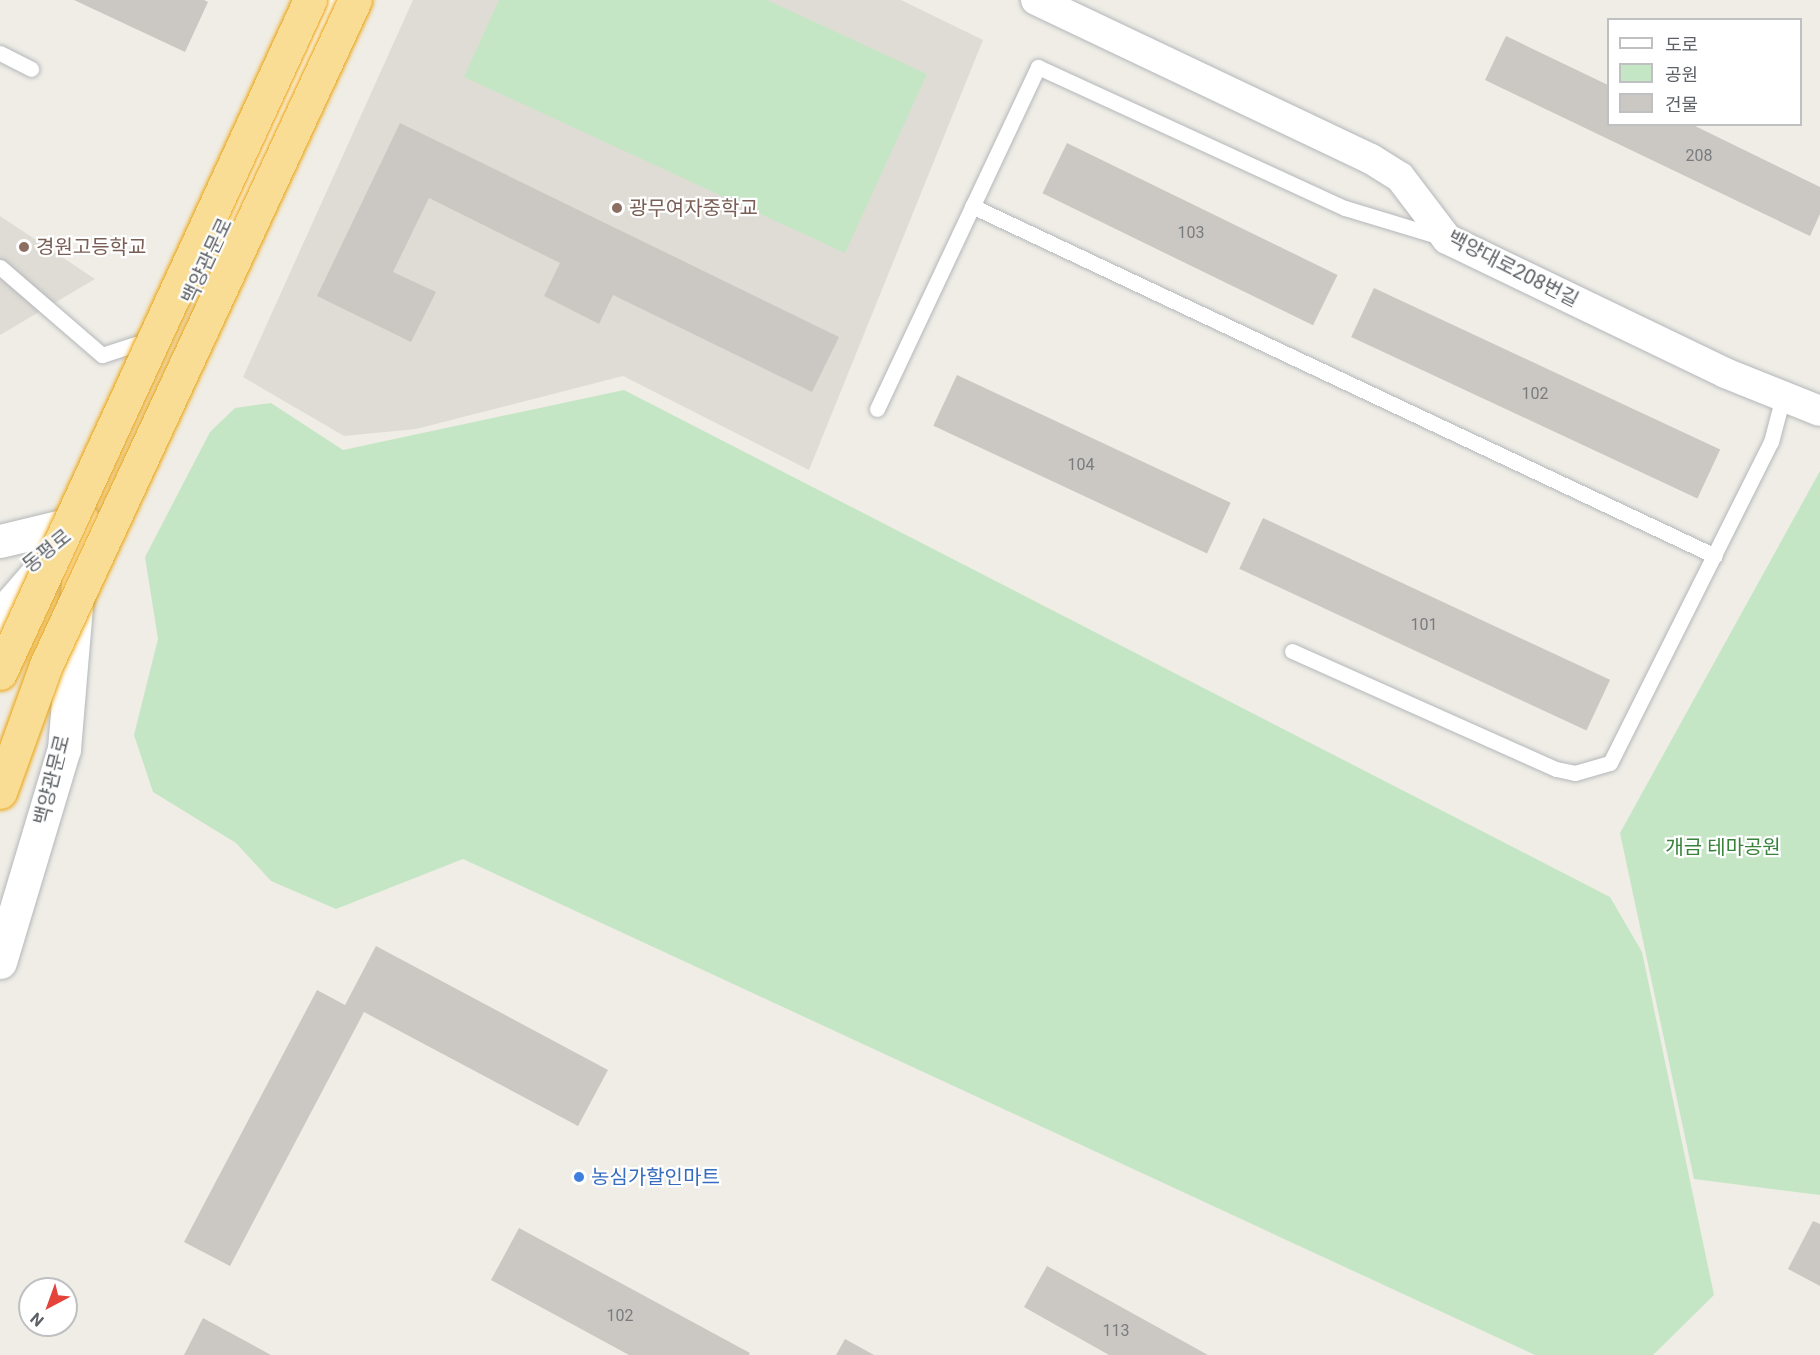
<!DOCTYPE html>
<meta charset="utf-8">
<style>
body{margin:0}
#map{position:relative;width:1820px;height:1355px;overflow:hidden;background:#efede6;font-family:Roboto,"Noto Sans KR",sans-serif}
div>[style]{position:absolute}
.education>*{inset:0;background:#dfdcd5}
.green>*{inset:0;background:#c5e6c4}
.building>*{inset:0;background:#cbc8c4;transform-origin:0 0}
.roads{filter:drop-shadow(0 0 2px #b4b7ba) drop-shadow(0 0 2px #b4b7ba)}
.lane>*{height:15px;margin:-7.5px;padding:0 7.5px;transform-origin:7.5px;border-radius:7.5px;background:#fff}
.street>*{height:30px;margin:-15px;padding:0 15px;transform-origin:15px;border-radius:15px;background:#fff}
.secondary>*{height:33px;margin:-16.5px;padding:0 16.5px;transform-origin:16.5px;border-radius:16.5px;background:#fff}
.bridges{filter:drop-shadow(0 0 2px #eca209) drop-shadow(0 0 2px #eca209)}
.highway-bridge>*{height:33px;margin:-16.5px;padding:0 16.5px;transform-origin:16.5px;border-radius:16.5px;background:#f9dd94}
.dots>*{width:16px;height:16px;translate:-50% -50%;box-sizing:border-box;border:3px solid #fff;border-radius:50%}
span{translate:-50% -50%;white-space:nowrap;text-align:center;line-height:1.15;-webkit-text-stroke:4.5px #fff;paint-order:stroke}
.number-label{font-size:16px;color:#797c7e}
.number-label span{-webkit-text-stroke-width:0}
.education-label{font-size:20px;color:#785e54}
.left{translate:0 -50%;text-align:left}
.street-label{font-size:20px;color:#5e6266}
.park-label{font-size:20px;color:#38823b}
.shop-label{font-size:20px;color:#366cbe}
.legend{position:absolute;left:1607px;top:18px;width:195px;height:108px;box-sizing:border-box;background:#fff;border:2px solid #bfc0c2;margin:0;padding:8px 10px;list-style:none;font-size:18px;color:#5e6266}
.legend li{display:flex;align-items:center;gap:12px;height:30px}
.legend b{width:30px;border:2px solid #bfc0c2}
.north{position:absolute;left:18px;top:1277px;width:60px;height:60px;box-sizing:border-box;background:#fff;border:2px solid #bfc0c2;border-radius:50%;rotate:221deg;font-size:16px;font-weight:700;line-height:24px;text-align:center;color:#5e6266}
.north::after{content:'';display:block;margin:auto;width:21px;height:27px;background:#e34339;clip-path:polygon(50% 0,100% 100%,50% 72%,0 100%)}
</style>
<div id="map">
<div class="education">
<i style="clip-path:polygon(413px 0,901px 0,983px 40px,809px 470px,623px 376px,416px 429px,344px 436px,243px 377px)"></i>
<i style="clip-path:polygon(0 216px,95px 279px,0 335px)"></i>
</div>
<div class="green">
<i style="clip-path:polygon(499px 0,767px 0,927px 74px,845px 253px,464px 77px)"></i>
<i style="clip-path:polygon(624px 390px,1610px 897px,1642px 952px,1714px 1295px,1653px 1355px,1535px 1355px,463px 859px,336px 909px,271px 881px,236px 843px,153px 792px,134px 735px,158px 639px,145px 557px,210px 432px,235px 408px,271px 403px,343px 450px)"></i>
<i style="clip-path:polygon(1820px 471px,1820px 1195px,1694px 1179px,1620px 833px)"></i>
</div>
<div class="building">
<i style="clip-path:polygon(74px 0,204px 0,208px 2px,185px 52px)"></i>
<i style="clip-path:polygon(1506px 36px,1608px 85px,1608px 124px,1691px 124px,1820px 187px,1820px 214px,1810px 236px,1485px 80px)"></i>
<i style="clip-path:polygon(400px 123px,839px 337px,812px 392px,613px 295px,599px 324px,544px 296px,560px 263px,429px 198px,393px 272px,436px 292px,411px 342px,317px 296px)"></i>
<i style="left:1067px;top:143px;width:301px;height:56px;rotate:26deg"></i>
<i style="left:1374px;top:288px;width:382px;height:54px;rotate:25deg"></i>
<i style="left:957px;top:375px;width:302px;height:56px;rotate:25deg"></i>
<i style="left:1263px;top:518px;width:383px;height:56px;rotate:25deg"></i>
<i style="clip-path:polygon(376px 946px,608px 1070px,578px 1126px,364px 1012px,230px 1266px,184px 1242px,317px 990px,345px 1005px)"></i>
<i style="clip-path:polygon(1813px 1221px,1820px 1224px,1820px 1286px,1788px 1269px)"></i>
<i style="clip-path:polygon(519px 1228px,750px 1353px,749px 1355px,629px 1355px,491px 1280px)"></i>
<i style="clip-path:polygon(1047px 1266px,1208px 1355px,1109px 1355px,1024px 1307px)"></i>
<i style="clip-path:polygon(203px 1318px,271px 1355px,184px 1355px)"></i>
<i style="clip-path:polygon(845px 1339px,874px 1355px,836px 1355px)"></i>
</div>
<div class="roads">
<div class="lane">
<i style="left:0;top:53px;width:35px;rotate:27deg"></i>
<i style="left:972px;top:206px;width:821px;rotate:25.22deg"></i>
<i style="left:0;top:267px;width:135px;rotate:40.8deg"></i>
<i style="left:102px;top:355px;width:52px;rotate:-18.1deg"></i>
<i style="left:877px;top:409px;width:378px;rotate:-64.8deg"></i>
<i style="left:1038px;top:67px;width:338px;rotate:24.7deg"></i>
<i style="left:1345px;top:208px;width:103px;rotate:16.9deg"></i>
<i style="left:1292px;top:651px;width:289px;rotate:24.1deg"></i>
<i style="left:1556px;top:769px;width:19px;rotate:12deg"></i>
<i style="left:1575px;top:773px;width:36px;rotate:-16deg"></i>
<i style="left:1610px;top:763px;width:359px;rotate:-63.4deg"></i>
<i style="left:1771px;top:442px;width:43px;rotate:-75.3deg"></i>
</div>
<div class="street">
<i style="left:1036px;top:0;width:371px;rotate:25.4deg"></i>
<i style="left:1371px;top:159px;width:34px;rotate:32deg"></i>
<i style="left:1400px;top:177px;width:78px;rotate:52.8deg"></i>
<i style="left:1447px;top:239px;width:309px;rotate:25.7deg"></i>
<i style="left:1725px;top:373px;width:102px;rotate:21.8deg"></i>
</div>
<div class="secondary">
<i style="left:214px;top:246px;width:272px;rotate:-64.6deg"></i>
<i style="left:0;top:541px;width:85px;rotate:-13.5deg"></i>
<i style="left:0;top:616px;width:70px;rotate:-49deg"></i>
<i style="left:0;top:962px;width:222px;rotate:-73.3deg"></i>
<i style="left:64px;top:749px;width:229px;rotate:-85.2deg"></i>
</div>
</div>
<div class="bridges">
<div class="highway-bridge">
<i style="left:0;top:673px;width:741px;rotate:-65.27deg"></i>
<i style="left:0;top:792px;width:135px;rotate:-70.1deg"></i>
<i style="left:46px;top:665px;width:733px;rotate:-65.08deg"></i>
</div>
</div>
<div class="dots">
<i style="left:617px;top:208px;background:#8d6e63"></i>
<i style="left:24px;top:247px;background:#8d6e63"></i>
<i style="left:579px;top:1177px;background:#3f7fe0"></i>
</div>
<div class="number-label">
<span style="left:1699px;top:156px">208</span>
<span style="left:1191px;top:233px">103</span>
<span style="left:1535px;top:394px">102</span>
<span style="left:1081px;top:465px">104</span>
<span style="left:1424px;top:625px">101</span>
<span style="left:620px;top:1316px">102</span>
<span style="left:1116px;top:1331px">113</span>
</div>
<div class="education-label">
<span class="left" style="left:629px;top:208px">광무여자중학교</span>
<span class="left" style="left:36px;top:247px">경원고등학교</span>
</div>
<div class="street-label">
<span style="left:207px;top:261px;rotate:-65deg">백양관문로</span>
<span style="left:1513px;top:269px;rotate:27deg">백양대로208번길</span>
<span style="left:47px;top:551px;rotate:-39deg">동평로</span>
<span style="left:52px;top:780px;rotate:-76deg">백양관문로</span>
</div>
<div class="park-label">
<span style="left:1723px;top:847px">개금 테마공원</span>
</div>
<div class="shop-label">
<span class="left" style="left:591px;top:1177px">농심가할인마트</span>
</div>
<ul class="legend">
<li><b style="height:8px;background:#fff"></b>도로</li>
<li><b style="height:16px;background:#c5e6c4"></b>공원</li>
<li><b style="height:16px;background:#cbc8c4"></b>건물</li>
</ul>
<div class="north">N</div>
</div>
